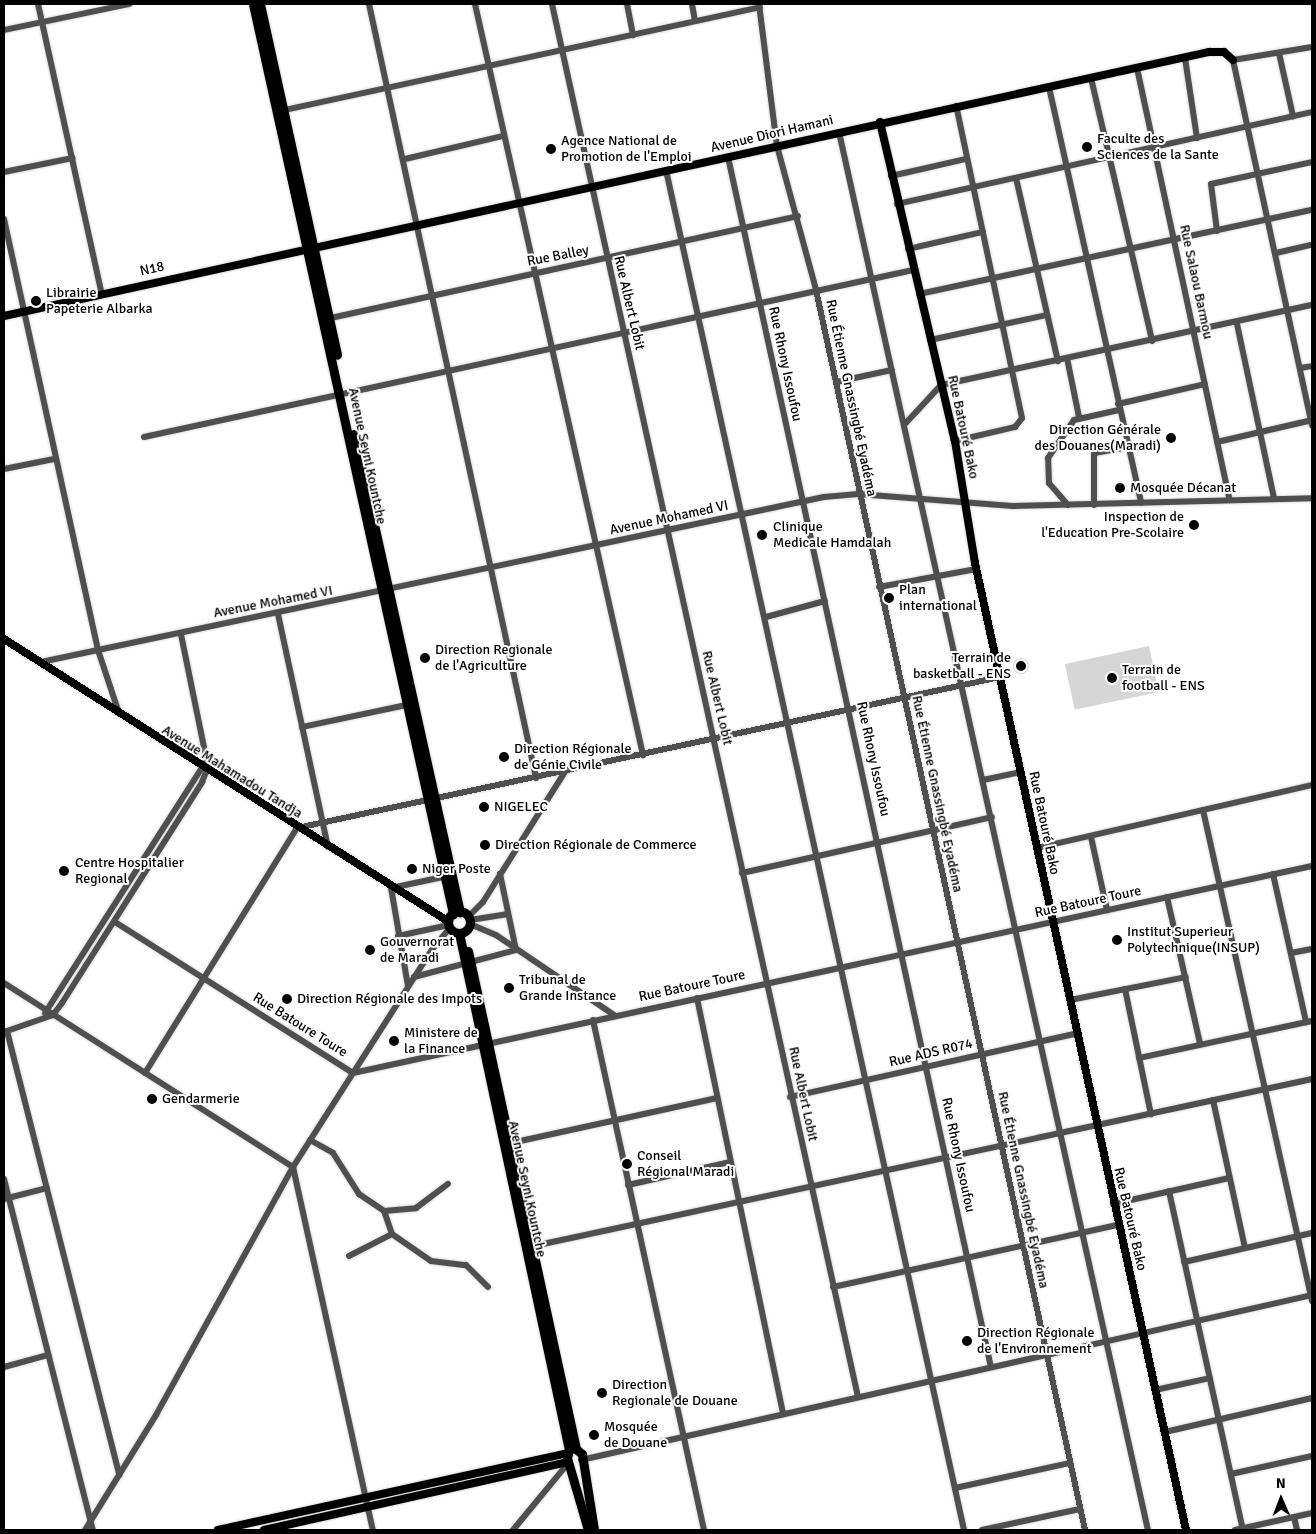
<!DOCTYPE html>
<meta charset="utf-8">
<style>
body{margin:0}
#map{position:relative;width:1316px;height:1534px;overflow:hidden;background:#fff;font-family:Signika,sans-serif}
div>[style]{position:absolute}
.green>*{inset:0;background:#d6d6d6;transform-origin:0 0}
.round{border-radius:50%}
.roads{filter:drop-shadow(0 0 1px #dbdbdb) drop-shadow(0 0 1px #dbdbdb)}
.minor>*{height:6px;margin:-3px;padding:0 3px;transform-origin:3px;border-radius:3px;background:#4f4f4f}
.major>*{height:8px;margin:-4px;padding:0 4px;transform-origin:4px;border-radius:4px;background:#000}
.highway>*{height:9px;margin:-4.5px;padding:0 4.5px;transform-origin:4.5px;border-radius:4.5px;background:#000}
.highway>.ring{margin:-4.5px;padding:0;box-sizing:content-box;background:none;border:9px solid #000;border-radius:50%}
.dots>*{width:14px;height:14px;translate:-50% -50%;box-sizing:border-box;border:2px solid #fff;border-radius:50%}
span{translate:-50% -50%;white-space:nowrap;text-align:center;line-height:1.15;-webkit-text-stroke:4px #fff;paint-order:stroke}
.street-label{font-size:14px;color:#000}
.poi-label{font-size:14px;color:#000}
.left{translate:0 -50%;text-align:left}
.right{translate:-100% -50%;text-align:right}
.frame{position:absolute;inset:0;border:5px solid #000;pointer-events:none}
.north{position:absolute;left:1256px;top:1474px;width:50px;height:50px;-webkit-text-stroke:4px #fff;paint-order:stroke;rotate:359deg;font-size:14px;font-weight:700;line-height:20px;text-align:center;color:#000}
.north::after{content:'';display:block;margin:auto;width:18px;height:22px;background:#000;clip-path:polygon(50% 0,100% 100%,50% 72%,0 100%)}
</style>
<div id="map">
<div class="green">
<i style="left:1149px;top:646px;width:47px;height:86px;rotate:78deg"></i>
<i class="round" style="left:1013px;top:658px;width:16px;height:16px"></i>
</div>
<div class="roads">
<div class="minor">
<i style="left:38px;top:4px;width:297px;rotate:77.6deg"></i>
<i style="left:369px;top:4px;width:792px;rotate:77.82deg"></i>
<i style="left:475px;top:4px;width:770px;rotate:77.39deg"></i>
<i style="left:552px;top:4px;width:1426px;rotate:77.61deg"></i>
<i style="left:627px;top:4px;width:32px;rotate:79deg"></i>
<i style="left:692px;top:4px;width:17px;rotate:80deg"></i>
<i style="left:759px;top:4px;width:143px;rotate:82.8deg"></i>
<i style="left:777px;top:146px;width:149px;rotate:74.8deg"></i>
<i style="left:816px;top:290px;width:1269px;rotate:77.76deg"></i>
<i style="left:4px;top:30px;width:128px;rotate:-11.7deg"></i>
<i style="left:1312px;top:47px;width:80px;rotate:170.7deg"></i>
<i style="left:1233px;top:60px;width:374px;rotate:77.8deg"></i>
<i style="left:1279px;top:53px;width:65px;rotate:77.5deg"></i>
<i style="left:1185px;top:58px;width:81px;rotate:81.5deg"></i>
<i style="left:1137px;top:68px;width:442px;rotate:77.9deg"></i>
<i style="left:1091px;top:78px;width:270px;rotate:76.9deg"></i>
<i style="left:1049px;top:87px;width:426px;rotate:77.5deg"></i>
<i style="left:280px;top:111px;width:491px;rotate:-12.2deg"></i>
<i style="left:839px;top:132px;width:1432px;rotate:77.54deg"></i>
<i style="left:728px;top:157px;width:1238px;rotate:77.74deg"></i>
<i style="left:405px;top:159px;width:101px;rotate:-13.2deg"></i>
<i style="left:666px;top:170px;width:1392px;rotate:77.64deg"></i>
<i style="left:4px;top:172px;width:70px;rotate:-11.5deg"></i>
<i style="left:891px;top:176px;width:77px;rotate:-12.8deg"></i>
<i style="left:1016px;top:178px;width:188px;rotate:77.1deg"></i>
<i style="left:897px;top:204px;width:425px;rotate:-12.5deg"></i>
<i style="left:4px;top:219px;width:441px;rotate:77.7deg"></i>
<i style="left:98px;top:650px;width:66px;rotate:71.6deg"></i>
<i style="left:1217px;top:231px;width:47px;rotate:-97.3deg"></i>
<i style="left:1211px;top:184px;width:103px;rotate:-12.3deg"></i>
<i style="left:908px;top:249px;width:77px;rotate:-12.8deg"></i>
<i style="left:1276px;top:253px;width:37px;rotate:-13deg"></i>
<i style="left:919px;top:294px;width:402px;rotate:-12.1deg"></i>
<i style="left:326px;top:319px;width:483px;rotate:-12.3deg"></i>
<i style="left:1237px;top:324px;width:178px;rotate:78deg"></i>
<i style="left:930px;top:340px;width:120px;rotate:-12.1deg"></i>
<i style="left:1067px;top:358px;width:60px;rotate:78.5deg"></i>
<i style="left:1300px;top:368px;width:12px;rotate:-9deg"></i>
<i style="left:836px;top:382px;width:57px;rotate:-12.1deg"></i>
<i style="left:1118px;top:404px;width:89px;rotate:-12.9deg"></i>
<i style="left:904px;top:425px;width:54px;rotate:-47.2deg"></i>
<i style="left:941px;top:385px;width:380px;rotate:-12.2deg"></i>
<i style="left:144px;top:437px;width:787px;rotate:-12.25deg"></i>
<i style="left:955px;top:441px;width:62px;rotate:-13.1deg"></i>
<i style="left:1015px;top:427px;width:11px;rotate:-52deg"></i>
<i style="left:1022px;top:418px;width:319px;rotate:-101.9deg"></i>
<i style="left:1217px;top:442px;width:98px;rotate:-13deg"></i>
<i style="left:4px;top:469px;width:51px;rotate:-11.3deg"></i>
<i style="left:1068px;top:505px;width:29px;rotate:-131deg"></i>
<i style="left:1049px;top:483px;width:25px;rotate:-92deg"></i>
<i style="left:1048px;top:458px;width:46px;rotate:-55.6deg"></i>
<i style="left:1074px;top:420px;width:46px;rotate:-12.5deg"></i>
<i style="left:1094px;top:505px;width:52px;rotate:-90deg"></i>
<i style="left:1094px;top:453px;width:35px;rotate:-10deg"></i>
<i style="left:879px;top:587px;width:99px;rotate:-10.5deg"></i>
<i style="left:278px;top:614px;width:238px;rotate:77.9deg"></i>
<i style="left:766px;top:617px;width:61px;rotate:-15.2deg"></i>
<i style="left:41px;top:662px;width:800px;rotate:-11.9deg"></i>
<i style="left:824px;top:497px;width:34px;rotate:-5deg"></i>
<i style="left:858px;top:494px;width:155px;rotate:4.4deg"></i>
<i style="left:1013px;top:506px;width:299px;rotate:-1.5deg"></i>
<i style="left:302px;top:727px;width:111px;rotate:-11.9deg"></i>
<i style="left:983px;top:780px;width:38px;rotate:-12deg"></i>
<i style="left:1203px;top:810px;width:503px;rotate:77.48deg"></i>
<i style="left:1091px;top:837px;width:75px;rotate:77.6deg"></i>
<i style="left:1037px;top:848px;width:282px;rotate:-12.9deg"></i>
<i style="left:742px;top:873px;width:256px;rotate:-12.6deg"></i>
<i style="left:1273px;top:874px;width:152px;rotate:77.4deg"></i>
<i style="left:1167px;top:897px;width:151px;rotate:77.3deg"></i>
<i style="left:468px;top:917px;width:21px;rotate:-45deg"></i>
<i style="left:483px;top:902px;width:154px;rotate:-57.8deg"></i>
<i style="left:470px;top:920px;width:37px;rotate:-9deg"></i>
<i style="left:115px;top:922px;width:282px;rotate:32.4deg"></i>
<i style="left:353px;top:1073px;width:981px;rotate:-12.18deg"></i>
<i style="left:470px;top:924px;width:28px;rotate:23deg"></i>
<i style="left:496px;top:935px;width:143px;rotate:34.1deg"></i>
<i style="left:398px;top:936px;width:52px;rotate:-12.2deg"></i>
<i style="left:1291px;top:953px;width:21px;rotate:-11deg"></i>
<i style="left:414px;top:977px;width:106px;rotate:-14.8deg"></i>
<i style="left:516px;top:950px;width:78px;rotate:-101.9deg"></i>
<i style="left:4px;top:983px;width:343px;rotate:32.5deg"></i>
<i style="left:293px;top:1167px;width:372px;rotate:77.6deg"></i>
<i style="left:408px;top:986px;width:99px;rotate:-99.8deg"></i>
<i style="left:391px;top:888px;width:58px;rotate:-11.9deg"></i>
<i style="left:1125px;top:989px;width:128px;rotate:78.3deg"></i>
<i style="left:697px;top:998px;width:425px;rotate:78.3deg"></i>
<i style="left:1070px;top:1000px;width:118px;rotate:-11.2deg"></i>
<i style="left:45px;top:1013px;width:297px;rotate:-57.4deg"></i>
<i style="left:593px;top:1020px;width:522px;rotate:77.72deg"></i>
<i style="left:7px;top:1031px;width:458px;rotate:75.8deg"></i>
<i style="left:4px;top:1032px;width:52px;rotate:-19.1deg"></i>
<i style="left:53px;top:1015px;width:15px;rotate:-53deg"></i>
<i style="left:62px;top:1003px;width:262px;rotate:-57.6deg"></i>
<i style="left:202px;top:782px;width:16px;rotate:-68deg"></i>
<i style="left:208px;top:767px;width:136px;rotate:-101.5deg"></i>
<i style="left:1139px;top:1058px;width:177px;rotate:-12.1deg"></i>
<i style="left:145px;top:1073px;width:288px;rotate:-58.2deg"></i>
<i style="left:297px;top:828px;width:719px;rotate:-12.12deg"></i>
<i style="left:790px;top:1097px;width:295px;rotate:-12.5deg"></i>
<i style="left:1213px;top:1100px;width:151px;rotate:77.8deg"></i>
<i style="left:310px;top:1140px;width:26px;rotate:29deg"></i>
<i style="left:333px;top:1153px;width:49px;rotate:57.6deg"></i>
<i style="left:359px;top:1194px;width:30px;rotate:34deg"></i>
<i style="left:384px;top:1211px;width:32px;rotate:-5deg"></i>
<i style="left:416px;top:1208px;width:40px;rotate:-37deg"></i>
<i style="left:511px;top:1143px;width:211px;rotate:-12.3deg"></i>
<i style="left:4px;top:1179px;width:362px;rotate:75.8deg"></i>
<i style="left:628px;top:1185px;width:105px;rotate:-12.7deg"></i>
<i style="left:1169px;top:1191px;width:347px;rotate:77.7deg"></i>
<i style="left:4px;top:1199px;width:44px;rotate:-14.3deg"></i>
<i style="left:1113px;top:1204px;width:119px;rotate:-12.6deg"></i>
<i style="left:392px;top:1234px;width:47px;rotate:34.7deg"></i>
<i style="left:431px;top:1261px;width:35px;rotate:7deg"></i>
<i style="left:466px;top:1265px;width:31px;rotate:45deg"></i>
<i style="left:529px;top:1247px;width:801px;rotate:-12.11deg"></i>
<i style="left:349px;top:1256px;width:48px;rotate:-27.1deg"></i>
<i style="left:392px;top:1234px;width:24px;rotate:-109deg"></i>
<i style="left:1184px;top:1262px;width:131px;rotate:-12.8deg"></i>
<i style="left:833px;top:1287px;width:292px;rotate:-12.3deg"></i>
<i style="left:4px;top:1367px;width:46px;rotate:-15.3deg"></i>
<i style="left:1155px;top:1390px;width:56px;rotate:-12.3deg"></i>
<i style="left:1165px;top:1432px;width:151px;rotate:-13deg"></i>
<i style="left:581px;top:1460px;width:749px;rotate:-12.72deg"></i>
<i style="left:1231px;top:1474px;width:83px;rotate:-12.5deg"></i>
<i style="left:955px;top:1488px;width:118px;rotate:-12.3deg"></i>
<i style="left:1294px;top:1517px;width:13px;rotate:77deg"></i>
<i style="left:85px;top:1530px;width:135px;rotate:-58.3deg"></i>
<i style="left:156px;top:1415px;width:283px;rotate:-61.1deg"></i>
<i style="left:293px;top:1167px;width:260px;rotate:-57.4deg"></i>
<i style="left:433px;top:948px;width:26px;rotate:-50deg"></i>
<i style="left:513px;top:1530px;width:88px;rotate:-50.5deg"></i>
<i style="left:982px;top:1530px;width:100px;rotate:-12.1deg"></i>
<i style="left:1235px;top:1530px;width:79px;rotate:-12.4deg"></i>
</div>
<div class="major">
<i style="left:880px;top:122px;width:328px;rotate:76.8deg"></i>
<i style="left:955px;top:441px;width:124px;rotate:80.7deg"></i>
<i style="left:975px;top:563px;width:990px;rotate:77.69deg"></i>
<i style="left:4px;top:316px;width:1234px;rotate:-12.36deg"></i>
<i style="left:1209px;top:52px;width:15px"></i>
<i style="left:1224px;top:52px;width:12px;rotate:42deg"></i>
<i style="left:4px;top:639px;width:527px;rotate:32.45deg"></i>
<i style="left:218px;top:1530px;width:358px;rotate:-12.4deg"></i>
<i style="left:264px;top:1530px;width:312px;rotate:-12.6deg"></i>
</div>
<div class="highway">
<i style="left:253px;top:4px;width:932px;rotate:77.6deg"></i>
<i style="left:260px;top:4px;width:359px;rotate:77.6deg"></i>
<i style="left:354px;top:434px;width:490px;rotate:77.5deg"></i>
<i class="ring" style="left:448px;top:911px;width:13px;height:13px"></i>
<i style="left:459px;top:933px;width:529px;rotate:77.99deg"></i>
<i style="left:468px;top:951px;width:510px;rotate:77.76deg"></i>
<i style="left:576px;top:1449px;width:8px;rotate:40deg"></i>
<i style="left:582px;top:1454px;width:77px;rotate:81deg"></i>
<i style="left:569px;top:1450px;width:8px;rotate:104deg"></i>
<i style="left:567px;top:1458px;width:75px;rotate:73.7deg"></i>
</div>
</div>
<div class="dots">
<i style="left:1087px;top:147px;background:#000"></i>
<i style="left:551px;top:149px;background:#000"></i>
<i style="left:36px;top:301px;background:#000"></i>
<i style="left:1171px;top:438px;background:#000"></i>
<i style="left:1120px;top:488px;background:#000"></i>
<i style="left:1194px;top:525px;background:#000"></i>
<i style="left:762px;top:535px;background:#000"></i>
<i style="left:889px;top:598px;background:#000"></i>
<i style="left:425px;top:658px;background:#000"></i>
<i style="left:1021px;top:666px;background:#000"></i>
<i style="left:1112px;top:678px;background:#000"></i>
<i style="left:504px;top:757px;background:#000"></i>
<i style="left:484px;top:807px;background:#000"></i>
<i style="left:485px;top:845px;background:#000"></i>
<i style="left:412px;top:869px;background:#000"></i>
<i style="left:64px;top:871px;background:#000"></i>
<i style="left:1117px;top:940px;background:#000"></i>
<i style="left:370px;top:950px;background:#000"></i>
<i style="left:509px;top:988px;background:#000"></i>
<i style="left:287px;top:999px;background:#000"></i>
<i style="left:394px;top:1041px;background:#000"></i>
<i style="left:152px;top:1099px;background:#000"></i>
<i style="left:627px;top:1164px;background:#000"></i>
<i style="left:967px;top:1341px;background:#000"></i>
<i style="left:602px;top:1393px;background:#000"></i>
<i style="left:594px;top:1435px;background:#000"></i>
</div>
<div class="street-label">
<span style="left:772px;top:134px;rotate:-13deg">Avenue Diori Hamani</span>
<span style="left:558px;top:256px;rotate:-11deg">Rue Balley</span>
<span style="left:152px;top:269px;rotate:-13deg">N18</span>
<span style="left:1196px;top:282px;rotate:78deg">Rue Salaou Barmou</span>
<span style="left:629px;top:303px;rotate:77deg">Rue Albert Lobit</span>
<span style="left:785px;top:364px;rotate:78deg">Rue Rhony Issoufou</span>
<span style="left:851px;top:398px;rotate:78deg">Rue Étienne Gnassingbé Eyadéma</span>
<span style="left:963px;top:427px;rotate:78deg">Rue Batouré Bako</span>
<span style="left:367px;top:456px;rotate:78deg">Avenue Seyni Kountche</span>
<span style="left:669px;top:518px;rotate:-12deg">Avenue Mohamed VI</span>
<span style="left:273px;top:602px;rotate:-11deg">Avenue Mohamed VI</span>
<span style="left:717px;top:698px;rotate:77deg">Rue Albert Lobit</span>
<span style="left:873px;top:759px;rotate:78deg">Rue Rhony Issoufou</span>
<span style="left:232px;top:772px;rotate:32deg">Avenue Mahamadou Tandja</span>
<span style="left:937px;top:794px;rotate:78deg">Rue Étienne Gnassingbé Eyadéma</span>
<span style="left:1044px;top:823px;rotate:78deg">Rue Batouré Bako</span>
<span style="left:1088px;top:902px;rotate:-12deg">Rue Batoure Toure</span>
<span style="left:692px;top:986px;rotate:-12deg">Rue Batoure Toure</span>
<span style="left:300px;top:1025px;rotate:32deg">Rue Batoure Toure</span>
<span style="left:931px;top:1053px;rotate:-13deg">Rue ADS R074</span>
<span style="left:803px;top:1094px;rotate:78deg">Rue Albert Lobit</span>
<span style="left:958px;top:1155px;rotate:78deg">Rue Rhony Issoufou</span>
<span style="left:527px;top:1189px;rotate:78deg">Avenue Seyni Kountche</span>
<span style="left:1023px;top:1190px;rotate:78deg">Rue Étienne Gnassingbé Eyadéma</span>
<span style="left:1130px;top:1219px;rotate:77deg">Rue Batouré Bako</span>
</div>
<div class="poi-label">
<span class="left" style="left:1097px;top:147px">Faculte des<br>Sciences de la Sante</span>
<span class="left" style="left:561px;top:149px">Agence National de<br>Promotion de l'Emploi</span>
<span class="left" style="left:46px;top:301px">Librairie<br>Papeterie Albarka</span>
<span class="right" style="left:1161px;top:438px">Direction Générale<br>des Douanes(Maradi)</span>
<span class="left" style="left:1130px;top:488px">Mosquée Décanat</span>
<span class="right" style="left:1184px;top:525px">Inspection de<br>l'Education Pre-Scolaire</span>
<span class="left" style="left:773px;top:535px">Clinique<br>Medicale Hamdalah</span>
<span class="left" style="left:899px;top:598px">Plan<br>international</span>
<span class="left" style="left:435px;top:658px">Direction Regionale<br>de l'Agriculture</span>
<span class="right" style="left:1011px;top:666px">Terrain de<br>basketball - ENS</span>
<span class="left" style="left:1122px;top:678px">Terrain de<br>football - ENS</span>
<span class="left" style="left:514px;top:757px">Direction Régionale<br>de Génie Civile</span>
<span class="left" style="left:494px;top:807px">NIGELEC</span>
<span class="left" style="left:495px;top:845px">Direction Régionale de Commerce</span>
<span class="left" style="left:75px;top:871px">Centre Hospitalier<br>Regional</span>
<span class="left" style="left:422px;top:869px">Niger Poste</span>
<span class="left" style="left:1127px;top:940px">Institut Superieur<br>Polytechnique(INSUP)</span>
<span class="left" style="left:380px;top:950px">Gouvernorat<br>de Maradi</span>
<span class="left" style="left:519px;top:988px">Tribunal de<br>Grande Instance</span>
<span class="left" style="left:297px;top:999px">Direction Régionale des Impots</span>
<span class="left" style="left:404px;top:1041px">Ministere de<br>la Finance</span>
<span class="left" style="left:162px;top:1099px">Gendarmerie</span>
<span class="left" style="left:637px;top:1164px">Conseil<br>Régional Maradi</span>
<span class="left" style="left:977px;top:1341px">Direction Régionale<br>de l'Environnement</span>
<span class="left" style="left:612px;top:1393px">Direction<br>Regionale de Douane</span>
<span class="left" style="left:604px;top:1435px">Mosquée<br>de Douane</span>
</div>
<div class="frame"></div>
<div class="north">N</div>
</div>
